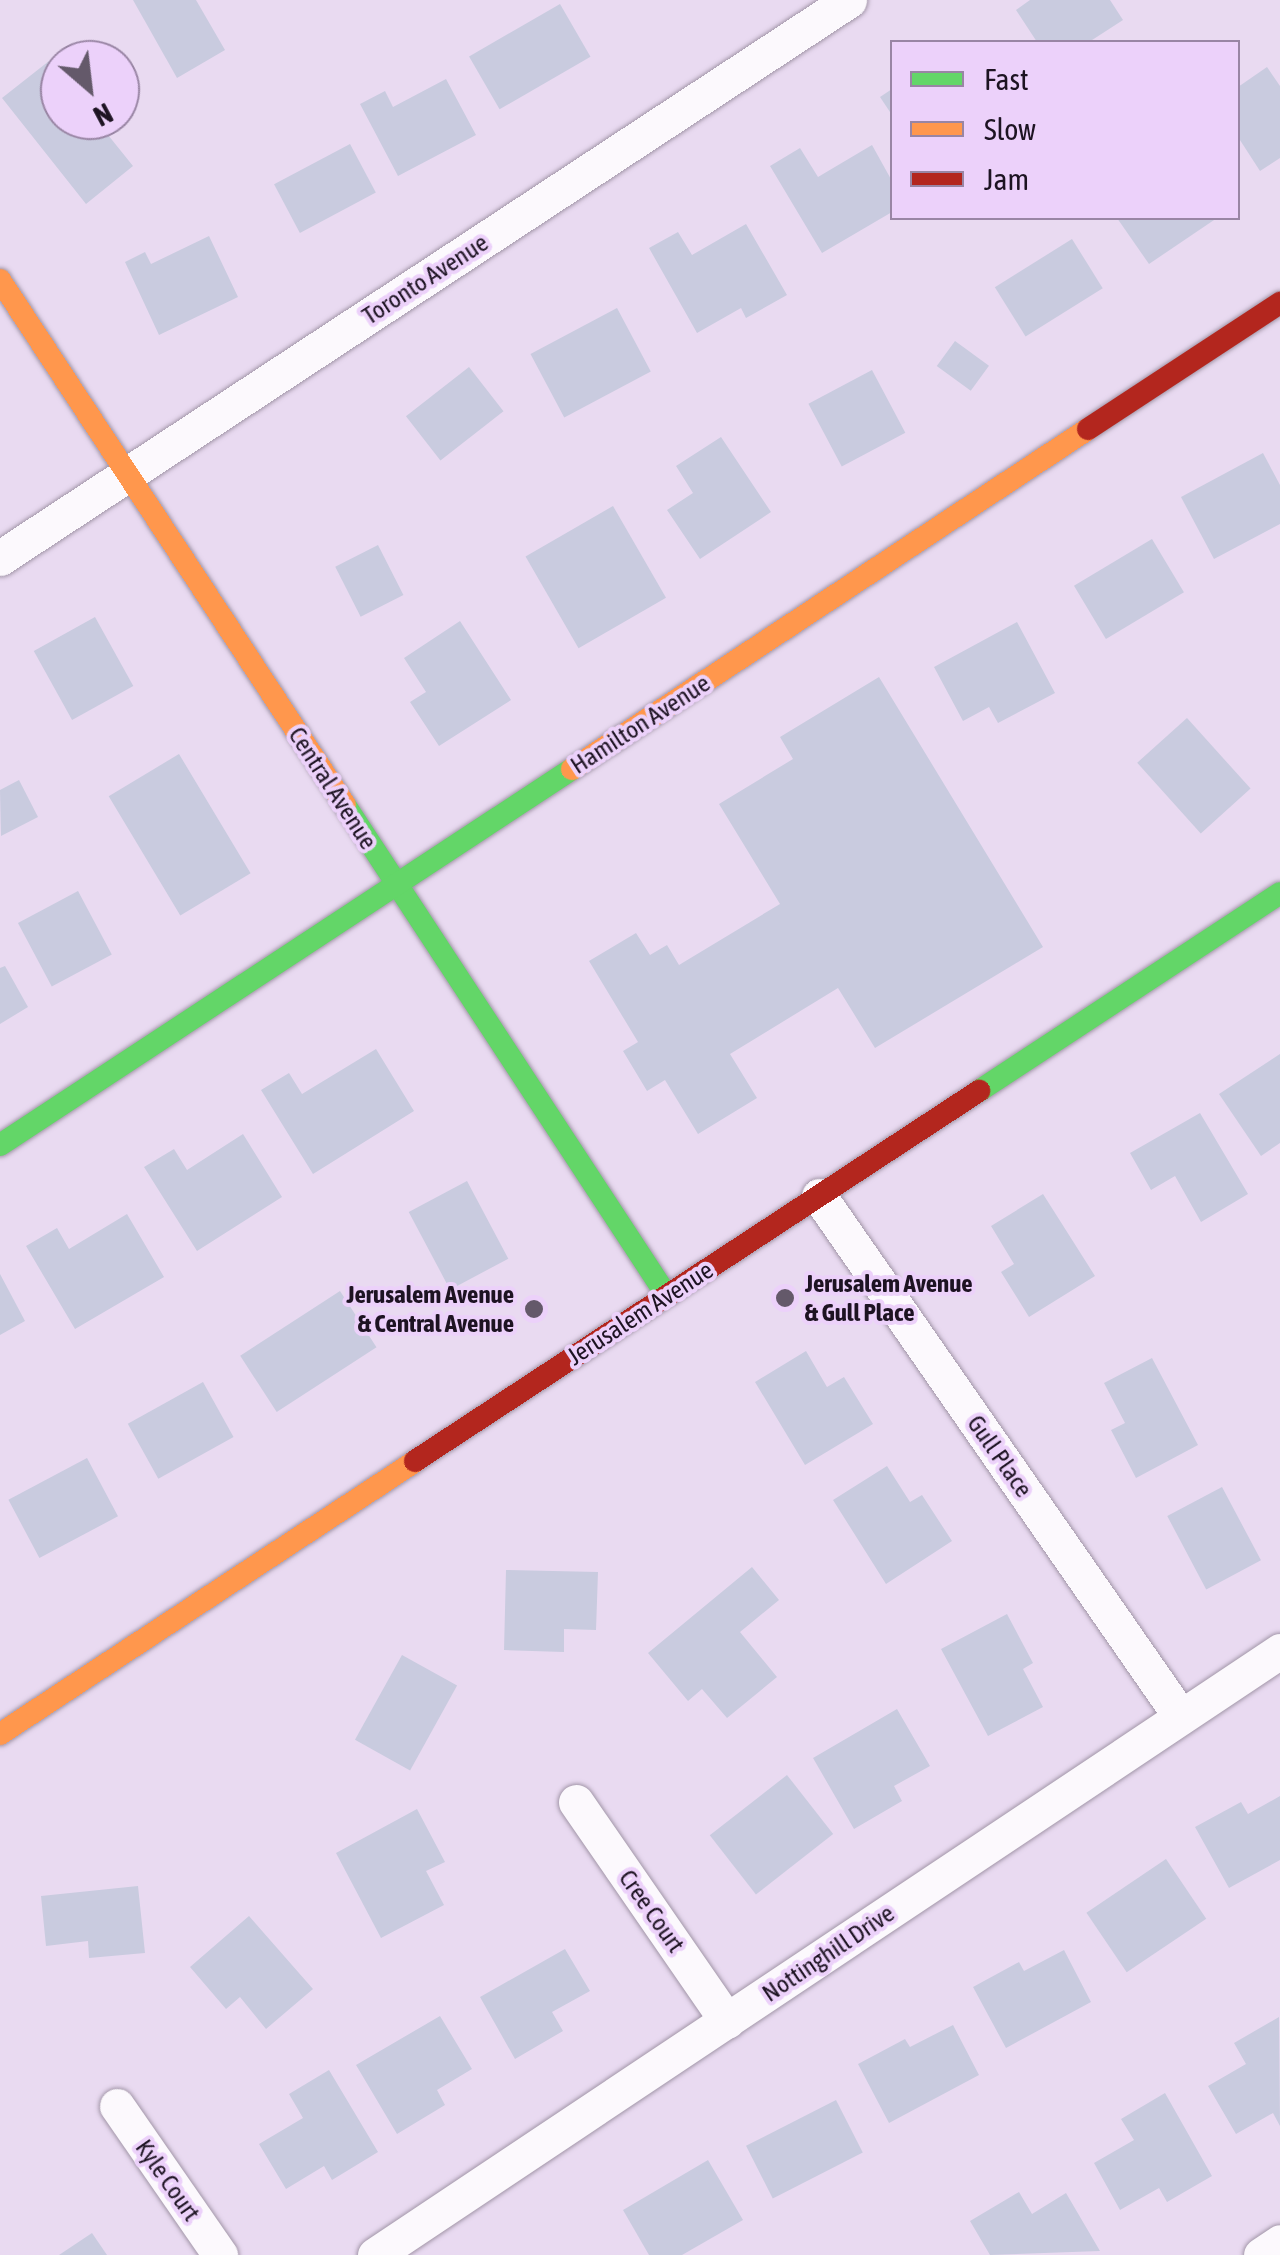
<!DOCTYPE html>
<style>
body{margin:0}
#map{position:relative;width:1280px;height:2255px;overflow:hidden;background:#e9daf1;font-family:"Asap Condensed",sans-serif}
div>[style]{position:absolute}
.building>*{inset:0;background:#c9cbdf;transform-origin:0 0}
.roads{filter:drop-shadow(0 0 2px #a296a8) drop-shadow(0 0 2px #a296a8)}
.street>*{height:35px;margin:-17.5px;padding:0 17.5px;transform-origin:17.5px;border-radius:17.5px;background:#fcf9fd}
.fast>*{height:22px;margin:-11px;padding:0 11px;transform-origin:11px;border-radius:11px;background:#63d668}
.slow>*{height:22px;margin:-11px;padding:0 11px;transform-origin:11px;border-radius:11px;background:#ff974d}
.jam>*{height:22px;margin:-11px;padding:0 11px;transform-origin:11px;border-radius:11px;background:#b3261e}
.dots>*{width:28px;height:28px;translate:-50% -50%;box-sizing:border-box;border:5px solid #ecd1fa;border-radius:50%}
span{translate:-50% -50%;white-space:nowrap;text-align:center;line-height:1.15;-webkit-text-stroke:8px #ecd1fa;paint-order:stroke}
.street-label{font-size:25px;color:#1d1322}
.poi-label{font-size:25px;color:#1d1322;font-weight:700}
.left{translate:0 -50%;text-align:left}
.right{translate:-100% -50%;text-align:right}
.legend{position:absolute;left:890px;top:40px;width:350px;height:180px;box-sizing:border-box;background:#ecd1fa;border:2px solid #9985a4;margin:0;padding:12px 18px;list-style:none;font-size:30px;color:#1d1322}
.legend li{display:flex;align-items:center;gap:20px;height:50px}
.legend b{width:50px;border:2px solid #9985a4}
.north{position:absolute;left:40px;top:40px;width:100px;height:100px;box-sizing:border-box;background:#ecd1fa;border:2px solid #9985a4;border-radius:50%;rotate:152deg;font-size:28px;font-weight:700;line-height:40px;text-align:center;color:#1d1322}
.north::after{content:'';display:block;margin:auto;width:35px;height:45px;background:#64596a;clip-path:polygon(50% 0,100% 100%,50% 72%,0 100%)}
</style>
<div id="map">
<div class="building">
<i style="clip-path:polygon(133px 0,196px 0,225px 50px,177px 78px)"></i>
<i style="clip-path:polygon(1030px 0,1110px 0,1123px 20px,1089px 42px,1037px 42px,1016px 10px)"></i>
<i style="left:560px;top:4px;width:61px;height:105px;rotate:60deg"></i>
<i style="clip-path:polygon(49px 61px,60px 74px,60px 120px,96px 120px,133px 166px,86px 204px,2px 98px)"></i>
<i style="clip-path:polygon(1267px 67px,1280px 86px,1280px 158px,1260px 171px,1238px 137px,1238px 87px)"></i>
<i style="clip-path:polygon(446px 79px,476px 135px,398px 176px,360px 104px,385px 91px,393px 107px)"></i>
<i style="clip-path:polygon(892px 89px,892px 115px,880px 97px)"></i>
<i style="left:350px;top:144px;width:55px;height:86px;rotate:62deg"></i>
<i style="clip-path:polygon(872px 145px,892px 181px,892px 212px,822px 253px,770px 166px,800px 148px,818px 177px)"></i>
<i style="clip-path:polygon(1117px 218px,1217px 218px,1149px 264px)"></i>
<i style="clip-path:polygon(746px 224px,787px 295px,746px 318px,741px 308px,697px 333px,649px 248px,678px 232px,692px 255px)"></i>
<i style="clip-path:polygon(209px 236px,238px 297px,159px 335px,125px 262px,145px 252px,151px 264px)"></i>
<i style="left:1072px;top:239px;width:58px;height:91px;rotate:58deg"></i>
<i style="left:617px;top:308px;width:72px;height:98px;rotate:62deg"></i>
<i style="left:955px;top:341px;width:42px;height:31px;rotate:36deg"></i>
<i style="left:469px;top:367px;width:56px;height:80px;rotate:52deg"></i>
<i style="left:872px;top:370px;width:71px;height:72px;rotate:62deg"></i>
<i style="clip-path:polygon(721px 437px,771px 512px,700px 559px,667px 510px,693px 493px,676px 466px)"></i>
<i style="clip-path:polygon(1263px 453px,1280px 485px,1280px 524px,1214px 559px,1181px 497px)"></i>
<i style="left:613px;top:506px;width:106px;height:101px;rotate:60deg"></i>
<i style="left:1152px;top:539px;width:62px;height:91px;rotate:59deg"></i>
<i style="left:378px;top:545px;width:56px;height:48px;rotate:63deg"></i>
<i style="left:95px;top:617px;width:79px;height:70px;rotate:61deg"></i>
<i style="clip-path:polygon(460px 621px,511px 700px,439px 746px,410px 702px,426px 692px,404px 658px)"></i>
<i style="clip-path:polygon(1017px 622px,1055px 693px,998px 723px,989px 707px,963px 721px,934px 667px)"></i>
<i style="clip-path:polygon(879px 677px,1043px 947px,875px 1048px,838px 988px,730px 1054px,757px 1098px,698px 1134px,665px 1080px,647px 1091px,623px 1051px,638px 1042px,589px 961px,636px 933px,650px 955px,667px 945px,679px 965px,780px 904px,719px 804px,793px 759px,780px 737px)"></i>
<i style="left:1187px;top:718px;width:95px;height:67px;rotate:48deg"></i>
<i style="left:179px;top:754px;width:139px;height:82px;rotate:59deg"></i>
<i style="clip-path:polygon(19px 780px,38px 817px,1px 836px,0 790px)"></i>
<i style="left:78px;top:891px;width:72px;height:68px;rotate:62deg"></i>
<i style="clip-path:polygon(5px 966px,28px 1007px,0 1024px,0 968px)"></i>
<i style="clip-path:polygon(376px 1049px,414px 1111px,313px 1174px,261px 1090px,289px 1073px,302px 1094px)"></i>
<i style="clip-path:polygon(1280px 1054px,1280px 1143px,1261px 1156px,1219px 1094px)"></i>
<i style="clip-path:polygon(1200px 1113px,1248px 1194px,1201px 1222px,1175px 1176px,1151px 1190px,1130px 1153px)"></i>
<i style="clip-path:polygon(243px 1134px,282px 1197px,197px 1251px,144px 1167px,174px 1149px,187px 1170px)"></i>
<i style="left:467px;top:1181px;width:88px;height:66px;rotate:62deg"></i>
<i style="clip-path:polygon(1043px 1194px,1095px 1276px,1029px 1317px,1001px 1272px,1014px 1264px,991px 1226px)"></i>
<i style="clip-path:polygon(127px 1214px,164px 1277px,75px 1329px,26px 1246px,57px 1228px,69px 1249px)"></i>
<i style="clip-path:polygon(0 1274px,25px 1321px,0 1335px)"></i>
<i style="left:340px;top:1291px;width:67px;height:119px;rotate:57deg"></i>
<i style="clip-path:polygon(806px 1351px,827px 1387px,844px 1377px,873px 1424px,805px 1465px,755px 1382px)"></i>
<i style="clip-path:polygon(1152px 1358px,1198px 1445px,1136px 1478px,1111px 1430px,1125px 1423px,1104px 1383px)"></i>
<i style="left:203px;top:1382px;width:63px;height:86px;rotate:61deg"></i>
<i style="left:87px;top:1458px;width:66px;height:89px;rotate:62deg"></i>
<i style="clip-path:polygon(887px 1466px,910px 1502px,922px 1495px,952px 1541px,886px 1584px,833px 1500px)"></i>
<i style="left:1222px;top:1487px;width:83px;height:62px;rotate:62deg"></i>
<i style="clip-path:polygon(752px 1567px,779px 1600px,740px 1632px,777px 1677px,727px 1718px,702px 1689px,688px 1701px,648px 1653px)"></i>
<i style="clip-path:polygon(506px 1570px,598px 1572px,596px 1630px,564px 1629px,564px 1652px,504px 1650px)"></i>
<i style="clip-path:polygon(1007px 1614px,1033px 1663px,1023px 1669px,1043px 1707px,988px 1736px,941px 1649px)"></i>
<i style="left:402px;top:1655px;width:63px;height:97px;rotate:29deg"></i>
<i style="clip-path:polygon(897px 1709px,930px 1766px,894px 1786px,902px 1801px,854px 1829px,813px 1758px)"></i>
<i style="left:787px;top:1775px;width:75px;height:98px;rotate:52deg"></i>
<i style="clip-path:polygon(1280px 1796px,1280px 1860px,1229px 1888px,1195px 1827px,1241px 1802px,1248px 1814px)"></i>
<i style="clip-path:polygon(417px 1809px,445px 1862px,426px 1871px,444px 1905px,381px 1938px,336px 1853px)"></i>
<i style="left:1166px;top:1859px;width:72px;height:96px;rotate:56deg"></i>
<i style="clip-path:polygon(138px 1886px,145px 1953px,89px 1958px,88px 1941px,46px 1946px,41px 1896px)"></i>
<i style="clip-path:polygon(249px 1916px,313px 1989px,266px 2029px,240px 1997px,226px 2009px,190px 1967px)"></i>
<i style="clip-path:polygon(565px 1949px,590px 1991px,552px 2012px,563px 2031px,515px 2059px,480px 1997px)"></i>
<i style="clip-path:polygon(1064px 1950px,1091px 2002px,1006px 2048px,973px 1987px,1019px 1962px,1024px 1971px)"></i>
<i style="clip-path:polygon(440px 2016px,472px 2069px,437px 2090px,445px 2105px,397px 2134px,356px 2065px)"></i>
<i style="clip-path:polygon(1279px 2017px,1280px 2126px,1273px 2113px,1236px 2134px,1208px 2086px,1246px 2064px,1234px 2043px)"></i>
<i style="clip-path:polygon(953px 2025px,979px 2075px,889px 2123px,858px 2064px,905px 2039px,910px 2047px)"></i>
<i style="clip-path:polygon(329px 2070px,378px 2152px,332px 2180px,324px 2166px,286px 2189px,259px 2144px,303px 2118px,289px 2094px)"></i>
<i style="clip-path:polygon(1165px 2093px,1212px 2176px,1167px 2202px,1159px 2188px,1120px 2210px,1094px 2163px,1134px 2140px,1121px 2119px)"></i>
<i style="left:836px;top:2100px;width:59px;height:101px;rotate:63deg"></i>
<i style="clip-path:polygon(708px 2160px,743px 2220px,682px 2255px,649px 2255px,623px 2210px)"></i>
<i style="clip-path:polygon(1019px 2192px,1032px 2214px,1066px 2193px,1100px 2251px,990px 2255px,970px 2221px)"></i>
<i style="clip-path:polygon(92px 2233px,107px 2255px,59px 2255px)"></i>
</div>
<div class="roads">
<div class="street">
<i style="left:0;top:558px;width:1016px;rotate:-33.31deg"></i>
<i style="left:819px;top:1196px;width:634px;rotate:55.21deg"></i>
<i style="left:576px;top:1802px;width:266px;rotate:55.4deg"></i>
<i style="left:117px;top:2106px;width:181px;rotate:55.3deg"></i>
<i style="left:375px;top:2255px;width:1088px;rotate:-33.72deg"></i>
<i style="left:1261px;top:2255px;width:23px;rotate:-34deg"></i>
</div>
<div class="fast">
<i style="left:345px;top:805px;width:587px;rotate:56.74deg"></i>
<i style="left:979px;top:1091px;width:360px;rotate:-33.3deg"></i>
<i style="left:0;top:1145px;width:685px;rotate:-33.32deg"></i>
</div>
<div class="slow">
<i style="left:0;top:280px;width:628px;rotate:56.69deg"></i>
<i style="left:572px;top:769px;width:618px;rotate:-33.38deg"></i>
<i style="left:0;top:1734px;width:497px;rotate:-33.3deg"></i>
</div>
<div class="jam">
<i style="left:1088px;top:429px;width:230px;rotate:-33.3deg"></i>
<i style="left:415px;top:1461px;width:675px;rotate:-33.27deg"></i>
</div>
</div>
<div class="dots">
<i style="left:785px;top:1298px;background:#64596a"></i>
<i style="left:534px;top:1309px;background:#64596a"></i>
</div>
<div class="street-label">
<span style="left:425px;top:279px;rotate:-33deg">Toronto Avenue</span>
<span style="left:640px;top:724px;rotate:-33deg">Hamilton Avenue</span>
<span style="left:333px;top:788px;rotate:57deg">Central Avenue</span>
<span style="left:640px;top:1313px;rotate:-33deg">Jerusalem Avenue</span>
<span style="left:1000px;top:1456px;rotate:55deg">Gull Place</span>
<span style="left:652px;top:1911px;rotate:55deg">Cree Court</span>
<span style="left:828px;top:1953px;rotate:-34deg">Nottinghill Drive</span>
<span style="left:168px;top:2180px;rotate:55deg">Kyle Court</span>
</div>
<div class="poi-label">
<span class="left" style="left:805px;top:1298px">Jerusalem Avenue<br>&amp; Gull Place</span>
<span class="right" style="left:514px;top:1309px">Jerusalem Avenue<br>&amp; Central Avenue</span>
</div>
<ul class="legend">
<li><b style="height:12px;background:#63d668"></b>Fast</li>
<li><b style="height:12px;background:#ff974d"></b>Slow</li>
<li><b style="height:12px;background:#b3261e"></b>Jam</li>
</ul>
<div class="north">N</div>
</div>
